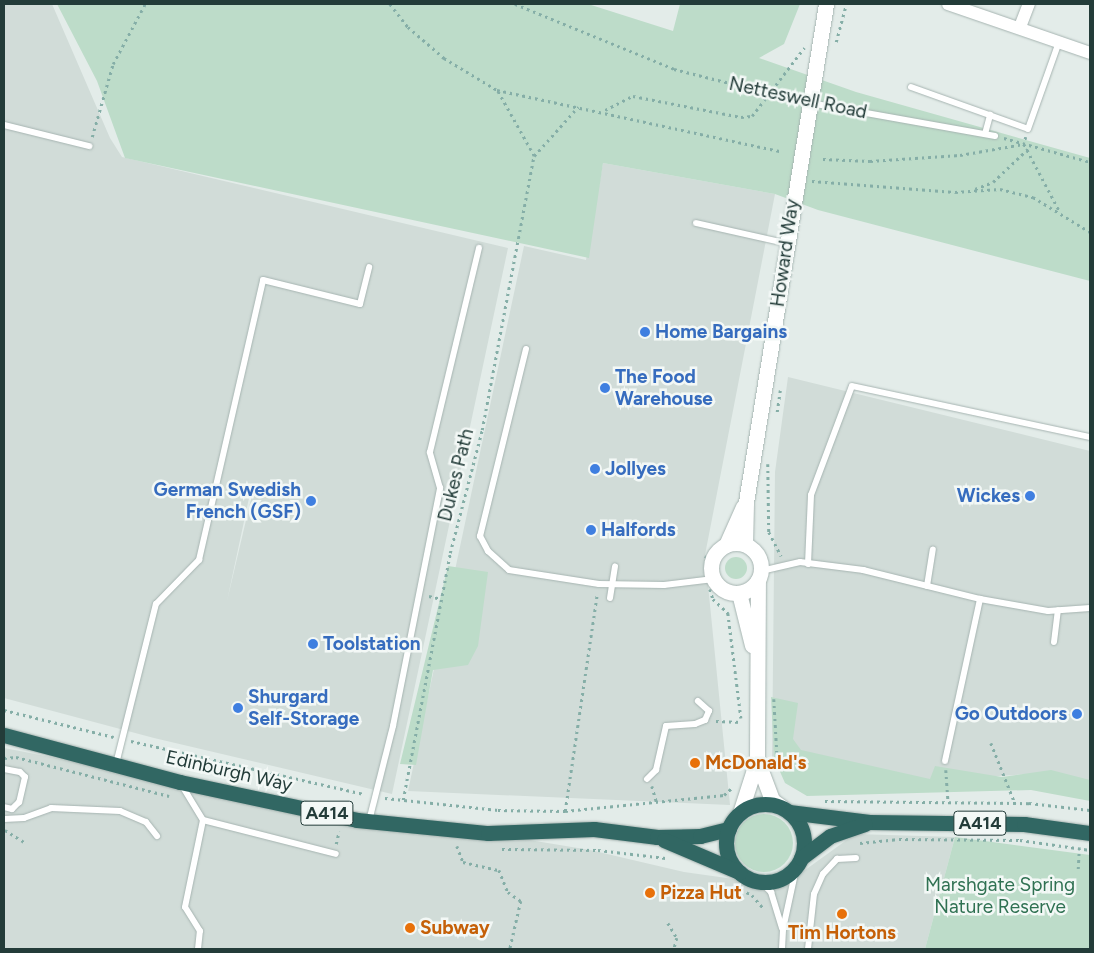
<!DOCTYPE html>
<style>
body{margin:0}
#map{position:relative;width:1094px;height:953px;overflow:hidden;background:#e3ece9;font-family:Figtree,sans-serif}
div>[style]{position:absolute}
.built>*{inset:0;background:#d1dcd8}
.green>*{inset:0;background:#bddcc9}
.round{border-radius:50%}
.path>*{height:2.5px;margin-top:-1.25px;transform-origin:0;background:repeating-linear-gradient(90deg,#85aea7 0 2.5px,transparent 0 6.5px)}
.roads{filter:drop-shadow(0 0 1px #a6b4b1) drop-shadow(0 0 1px #a6b4b1)}
.lane>*{height:6px;margin:-3px;padding:0 3px;transform-origin:3px;border-radius:3px;background:#fff}
.street>*{height:12px;margin:-6px;padding:0 6px;transform-origin:6px;border-radius:6px;background:#fff}
.secondary>*{height:15px;margin:-7.5px;padding:0 7.5px;transform-origin:7.5px;border-radius:7.5px;background:#fff}
.secondary>.ring{margin:-7.5px;padding:0;box-sizing:content-box;background:none;border:15px solid #fff;border-radius:50%}
.highway>*{height:15px;margin:-7.5px;padding:0 7.5px;transform-origin:7.5px;border-radius:7.5px;background:#316763}
.highway>.ring{margin:-7.5px;padding:0;box-sizing:content-box;background:none;border:15px solid #316763;border-radius:50%}
.dots>*{width:14px;height:14px;translate:-50% -50%;box-sizing:border-box;border:2px solid #f3f8f6;border-radius:50%}
span{translate:-50% -50%;white-space:nowrap;text-align:center;line-height:1.15;-webkit-text-stroke:5px #f3f8f6;paint-order:stroke}
.shield-label span{padding:1px 4px;background:#f3f8f6;border:1px solid;border-radius:4px;-webkit-text-stroke-width:0}
.shield-label{font-size:18px;color:#233c39;font-weight:700}
.street-label{font-size:19px;color:#233c39}
.shop-label{font-size:19px;color:#366cbe;font-weight:700}
.left{translate:0 -50%;text-align:left}
.right{translate:-100% -50%;text-align:right}
.food-label{font-size:19px;color:#c56008;font-weight:700}
.park-label{font-size:19px;color:#2f7152}
.frame{position:absolute;inset:0;border:5px solid #233c39;pointer-events:none}
</style>
<div id="map">
<div class="built">
<i style="clip-path:polygon(evenodd,4px 4px,52px 4px,110px 138px,122px 157px,508px 248px,392px 794px,154px 738px,4px 698px,4px 4px,249px 498px,251px 499px,227px 601px,249px 498px)"></i>
<i style="clip-path:polygon(603px 163px,775px 194px,705px 555px,730px 805px,408px 791px,524px 246px,586px 260px)"></i>
<i style="clip-path:polygon(788px 377px,1090px 451px,1090px 784px,1045px 773px,920px 781px,772px 760px,775px 472px)"></i>
<i style="clip-path:polygon(4px 748px,180px 782px,590px 850px,684px 872px,783px 886px,855px 834px,955px 837px,925px 949px,4px 949px)"></i>
</div>
<div class="green">
<i style="clip-path:polygon(57px 4px,588px 4px,673px 31px,680px 4px,800px 4px,784px 44px,759px 58px,856px 92px,1090px 158px,1090px 281px,818px 210px,775px 194px,603px 163px,589px 258px,125px 158px,97px 81px)"></i>
<i class="round" style="left:725px;top:557px;width:22px;height:22px"></i>
<i style="clip-path:polygon(448px 566px,488px 572px,478px 646px,468px 665px,433px 670px,416px 765px,400px 764px)"></i>
<i style="clip-path:polygon(771px 697px,798px 703px,793px 739px,801px 750px,930px 779px,935px 766px,1002px 777px,1051px 770px,1090px 780px,1090px 801px,1031px 790px,807px 796px,785px 783px,774px 758px)"></i>
<i class="round" style="left:735px;top:814px;width:58px;height:58px"></i>
<i style="clip-path:polygon(955px 837px,1090px 855px,1090px 949px,925px 949px)"></i>
</div>
<div class="path">
<i style="left:390px;top:4px;width:29px;rotate:52deg"></i>
<i style="left:408px;top:27px;width:48px;rotate:40.7deg"></i>
<i style="left:444px;top:58px;width:62px;rotate:31.1deg"></i>
<i style="left:497px;top:90px;width:289px;rotate:12.2deg"></i>
<i style="left:515px;top:4px;width:172px;rotate:22.2deg"></i>
<i style="left:674px;top:69px;width:127px;rotate:14.1deg"></i>
<i style="left:836px;top:42px;width:39px;rotate:-75deg"></i>
<i style="left:605px;top:110px;width:31px;rotate:-27deg"></i>
<i style="left:633px;top:96px;width:110px;rotate:11deg"></i>
<i style="left:741px;top:117px;width:11px;rotate:-5deg"></i>
<i style="left:752px;top:116px;width:86px;rotate:-52.6deg"></i>
<i style="left:92px;top:137px;width:76px;rotate:-74deg"></i>
<i style="left:113px;top:64px;width:68px;rotate:-61.9deg"></i>
<i style="left:1026px;top:137px;width:7px;rotate:106deg"></i>
<i style="left:1024px;top:144px;width:75px;rotate:62.1deg"></i>
<i style="left:1004px;top:138px;width:89px;rotate:15.6deg"></i>
<i style="left:534px;top:156px;width:66px;rotate:-48.1deg"></i>
<i style="left:823px;top:159px;width:47px;rotate:2.4deg"></i>
<i style="left:870px;top:161px;width:90px;rotate:-3.8deg"></i>
<i style="left:960px;top:155px;width:65px;rotate:-9.8deg"></i>
<i style="left:812px;top:181px;width:143px;rotate:4.4deg"></i>
<i style="left:955px;top:192px;width:45px;rotate:-3.8deg"></i>
<i style="left:1000px;top:189px;width:34px;rotate:14deg"></i>
<i style="left:1033px;top:197px;width:67px;rotate:31.6deg"></i>
<i style="left:975px;top:189px;width:19px;rotate:-21deg"></i>
<i style="left:993px;top:182px;width:52px;rotate:-43.5deg"></i>
<i style="left:777px;top:412px;width:22px;rotate:-82deg"></i>
<i style="left:768px;top:464px;width:68px;rotate:89.2deg"></i>
<i style="left:769px;top:532px;width:27px;rotate:63deg"></i>
<i style="left:706px;top:571px;width:13px;rotate:-94deg"></i>
<i style="left:705px;top:558px;width:11px;rotate:-52deg"></i>
<i style="left:710px;top:589px;width:10px;rotate:73deg"></i>
<i style="left:713px;top:599px;width:21px;rotate:43deg"></i>
<i style="left:728px;top:613px;width:106px;rotate:82.9deg"></i>
<i style="left:429px;top:596px;width:13px;rotate:13deg"></i>
<i style="left:774px;top:699px;width:72px;rotate:86.8deg"></i>
<i style="left:4px;top:710px;width:113px;rotate:13.8deg"></i>
<i style="left:716px;top:721px;width:26px;rotate:2deg"></i>
<i style="left:131px;top:741px;width:240px;rotate:12.8deg"></i>
<i style="left:991px;top:743px;width:65px;rotate:68.2deg"></i>
<i style="left:4px;top:758px;width:12px;rotate:-5deg"></i>
<i style="left:16px;top:757px;width:158px;rotate:14.3deg"></i>
<i style="left:946px;top:770px;width:31px;rotate:86deg"></i>
<i style="left:652px;top:786px;width:18px;rotate:74deg"></i>
<i style="left:385px;top:798px;width:114px;rotate:6.1deg"></i>
<i style="left:498px;top:810px;width:67px;rotate:0.9deg"></i>
<i style="left:565px;top:811px;width:160px;rotate:-5.7deg"></i>
<i style="left:724px;top:795px;width:12px;rotate:-42deg"></i>
<i style="left:403px;top:800px;width:251px;rotate:-79.2deg"></i>
<i style="left:450px;top:553px;width:127px;rotate:-75.4deg"></i>
<i style="left:482px;top:430px;width:279px;rotate:-79.3deg"></i>
<i style="left:534px;top:156px;width:76px;rotate:-119.3deg"></i>
<i style="left:825px;top:801px;width:204px;rotate:0.6deg"></i>
<i style="left:1029px;top:803px;width:61px;rotate:6.5deg"></i>
<i style="left:565px;top:811px;width:219px;rotate:-81.6deg"></i>
<i style="left:5px;top:830px;width:25px;rotate:32deg"></i>
<i style="left:860px;top:843px;width:39px;rotate:-6deg"></i>
<i style="left:899px;top:839px;width:121px;rotate:0.5deg"></i>
<i style="left:1020px;top:840px;width:71px;rotate:8.1deg"></i>
<i style="left:336px;top:844px;width:13px;rotate:-77deg"></i>
<i style="left:457px;top:846px;width:17px;rotate:69deg"></i>
<i style="left:463px;top:862px;width:37px;rotate:13deg"></i>
<i style="left:499px;top:870px;width:24px;rotate:68deg"></i>
<i style="left:508px;top:892px;width:16px;rotate:35deg"></i>
<i style="left:521px;top:901px;width:49px;rotate:102.9deg"></i>
<i style="left:502px;top:849px;width:96px;rotate:0.6deg"></i>
<i style="left:598px;top:850px;width:68px;rotate:6.7deg"></i>
<i style="left:1078px;top:869px;width:21px;rotate:-87deg"></i>
<i style="left:735px;top:887px;width:19px;rotate:25deg"></i>
<i style="left:752px;top:895px;width:18px;rotate:49deg"></i>
<i style="left:668px;top:923px;width:17px;rotate:59deg"></i>
<i style="left:677px;top:938px;width:11px;rotate:105deg"></i>
</div>
<div class="roads">
<div class="lane">
<i style="left:911px;top:87px;width:124px;rotate:19.7deg"></i>
<i style="left:1028px;top:129px;width:92px;rotate:-70.4deg"></i>
<i style="left:810px;top:103px;width:188px;rotate:10.1deg"></i>
<i style="left:4px;top:125px;width:88px;rotate:13.9deg"></i>
<i style="left:985px;top:134px;width:20px;rotate:-75deg"></i>
<i style="left:696px;top:223px;width:91px;rotate:12.7deg"></i>
<i style="left:526px;top:349px;width:193px;rotate:103.8deg"></i>
<i style="left:480px;top:536px;width:17px;rotate:62deg"></i>
<i style="left:488px;top:551px;width:28px;rotate:42deg"></i>
<i style="left:509px;top:570px;width:91px;rotate:8.8deg"></i>
<i style="left:599px;top:584px;width:65px;rotate:0.9deg"></i>
<i style="left:664px;top:585px;width:50px;rotate:-6.8deg"></i>
<i style="left:808px;top:564px;width:69px;rotate:-87.5deg"></i>
<i style="left:811px;top:495px;width:116px;rotate:-69.4deg"></i>
<i style="left:852px;top:386px;width:243px;rotate:12.1deg"></i>
<i style="left:761px;top:571px;width:40px;rotate:-13deg"></i>
<i style="left:800px;top:562px;width:64px;rotate:7.2deg"></i>
<i style="left:863px;top:570px;width:121px;rotate:13.9deg"></i>
<i style="left:980px;top:599px;width:69px;rotate:10deg"></i>
<i style="left:1048px;top:611px;width:42px;rotate:-4.1deg"></i>
<i style="left:927px;top:586px;width:37px;rotate:-81deg"></i>
<i style="left:610px;top:598px;width:32px;rotate:-81deg"></i>
<i style="left:1054px;top:642px;width:32px;rotate:-83deg"></i>
<i style="left:945px;top:761px;width:166px;rotate:-77.8deg"></i>
<i style="left:116px;top:764px;width:165px;rotate:-76deg"></i>
<i style="left:156px;top:604px;width:62px;rotate:-45.7deg"></i>
<i style="left:199px;top:560px;width:287px;rotate:-77.1deg"></i>
<i style="left:263px;top:280px;width:100px;rotate:13.9deg"></i>
<i style="left:360px;top:304px;width:38px;rotate:-76deg"></i>
<i style="left:4px;top:769px;width:16px;rotate:11deg"></i>
<i style="left:20px;top:772px;width:7px;rotate:45deg"></i>
<i style="left:25px;top:777px;width:26px;rotate:103deg"></i>
<i style="left:19px;top:802px;width:10px;rotate:135deg"></i>
<i style="left:12px;top:809px;width:8px;rotate:-166deg"></i>
<i style="left:647px;top:779px;width:13px;rotate:-45deg"></i>
<i style="left:656px;top:770px;width:45px;rotate:-77.2deg"></i>
<i style="left:666px;top:726px;width:29px;rotate:-4deg"></i>
<i style="left:695px;top:724px;width:11px;rotate:-22deg"></i>
<i style="left:705px;top:720px;width:10px;rotate:-66deg"></i>
<i style="left:709px;top:711px;width:15px;rotate:-138deg"></i>
<i style="left:181px;top:784px;width:42px;rotate:58.6deg"></i>
<i style="left:203px;top:820px;width:137px;rotate:14.3deg"></i>
<i style="left:4px;top:819px;width:20px;rotate:-3deg"></i>
<i style="left:24px;top:818px;width:29px;rotate:-20deg"></i>
<i style="left:51px;top:808px;width:69px;rotate:2.5deg"></i>
<i style="left:120px;top:811px;width:28px;rotate:23deg"></i>
<i style="left:146px;top:822px;width:18px;rotate:52deg"></i>
<i style="left:369px;top:821px;width:98px;rotate:-75.8deg"></i>
<i style="left:393px;top:726px;width:243px;rotate:-78.8deg"></i>
<i style="left:440px;top:488px;width:37px;rotate:-106deg"></i>
<i style="left:430px;top:452px;width:210px;rotate:-76.5deg"></i>
<i style="left:760px;top:881px;width:16px;rotate:45deg"></i>
<i style="left:771px;top:892px;width:38px;rotate:73deg"></i>
<i style="left:198px;top:949px;width:18px;rotate:-84deg"></i>
<i style="left:200px;top:931px;width:28px;rotate:-122deg"></i>
<i style="left:185px;top:907px;width:89px;rotate:-78.3deg"></i>
<i style="left:782px;top:949px;width:20px;rotate:-87deg"></i>
<i style="left:783px;top:929px;width:66px;rotate:-77.8deg"></i>
<i style="left:808px;top:949px;width:55px;rotate:-83.8deg"></i>
<i style="left:814px;top:894px;width:22px;rotate:-66deg"></i>
<i style="left:823px;top:874px;width:21px;rotate:-47deg"></i>
<i style="left:837px;top:859px;width:19px;rotate:-3deg"></i>
</div>
<div class="street">
<i style="left:948px;top:4px;width:150px;rotate:19deg"></i>
<i style="left:1020px;top:27px;width:25px;rotate:-69deg"></i>
</div>
<div class="secondary">
<i class="ring" style="left:711px;top:543px;width:35px;height:35px"></i>
<i style="left:745px;top:544px;width:42px;rotate:-88.6deg"></i>
<i style="left:746px;top:502px;width:504px;rotate:-80.87deg"></i>
<i style="left:726px;top:545px;width:42px;rotate:-65.9deg"></i>
<i style="left:739px;top:593px;width:54px;rotate:76deg"></i>
<i style="left:757px;top:760px;width:43px;rotate:69.4deg"></i>
<i style="left:772px;top:800px;width:14px;rotate:36deg"></i>
<i style="left:740px;top:813px;width:56px;rotate:-72.2deg"></i>
<i style="left:757px;top:760px;width:180px;rotate:-89.7deg"></i>
</div>
<div class="highway">
<i style="left:4px;top:735px;width:182px;rotate:15deg"></i>
<i style="left:180px;top:782px;width:181px;rotate:12.1deg"></i>
<i style="left:357px;top:820px;width:132px;rotate:5.7deg"></i>
<i style="left:488px;top:833px;width:106px;rotate:-2.2deg"></i>
<i style="left:594px;top:829px;width:64px;rotate:7.2deg"></i>
<i style="left:657px;top:837px;width:43px;rotate:-1.3deg"></i>
<i style="left:700px;top:836px;width:30px;rotate:-14deg"></i>
<i class="ring" style="left:726px;top:804px;width:63px;height:63px"></i>
<i style="left:789px;top:812px;width:81px;rotate:7.1deg"></i>
<i style="left:869px;top:822px;width:155px;rotate:0.7deg"></i>
<i style="left:1024px;top:824px;width:67px;rotate:7.8deg"></i>
<i style="left:664px;top:840px;width:82px;rotate:23.1deg"></i>
<i style="left:801px;top:858px;width:36px;rotate:-37deg"></i>
<i style="left:830px;top:836px;width:37px;rotate:-19deg"></i>
</div>
</div>
<div class="dots">
<i style="left:645px;top:332px;background:#3f7fe0"></i>
<i style="left:605px;top:388px;background:#3f7fe0"></i>
<i style="left:595px;top:469px;background:#3f7fe0"></i>
<i style="left:1030px;top:496px;background:#3f7fe0"></i>
<i style="left:311px;top:501px;background:#3f7fe0"></i>
<i style="left:591px;top:530px;background:#3f7fe0"></i>
<i style="left:313px;top:644px;background:#3f7fe0"></i>
<i style="left:238px;top:708px;background:#3f7fe0"></i>
<i style="left:1077px;top:714px;background:#3f7fe0"></i>
<i style="left:695px;top:763px;background:#e8710a"></i>
<i style="left:650px;top:893px;background:#e8710a"></i>
<i style="left:842px;top:914px;background:#e8710a"></i>
<i style="left:410px;top:928px;background:#e8710a"></i>
</div>
<div class="shield-label">
<span style="left:327px;top:813px">A414</span>
<span style="left:980px;top:823px">A414</span>
</div>
<div class="street-label">
<span style="left:798px;top:98px;rotate:12deg">Netteswell Road</span>
<span style="left:785px;top:253px;rotate:-82deg">Howard Way</span>
<span style="left:456px;top:475px;rotate:-76deg">Dukes Path</span>
<span style="left:229px;top:771px;rotate:13deg">Edinburgh Way</span>
</div>
<div class="shop-label">
<span class="left" style="left:655px;top:332px">Home Bargains</span>
<span class="left" style="left:615px;top:388px">The Food<br>Warehouse</span>
<span class="left" style="left:605px;top:469px">Jollyes</span>
<span class="right" style="left:301px;top:501px">German Swedish<br>French (GSF)</span>
<span class="right" style="left:1020px;top:496px">Wickes</span>
<span class="left" style="left:601px;top:530px">Halfords</span>
<span class="left" style="left:323px;top:644px">Toolstation</span>
<span class="left" style="left:248px;top:708px">Shurgard<br>Self-Storage</span>
<span class="right" style="left:1067px;top:714px">Go Outdoors</span>
</div>
<div class="food-label">
<span class="left" style="left:705px;top:763px">McDonald's</span>
<span class="left" style="left:660px;top:893px">Pizza Hut</span>
<span class="left" style="left:420px;top:928px">Subway</span>
<span style="left:842px;top:933px">Tim Hortons</span>
</div>
<div class="park-label">
<span style="left:1000px;top:896px">Marshgate Spring<br>Nature Reserve</span>
</div>
<div class="frame"></div>
</div>
